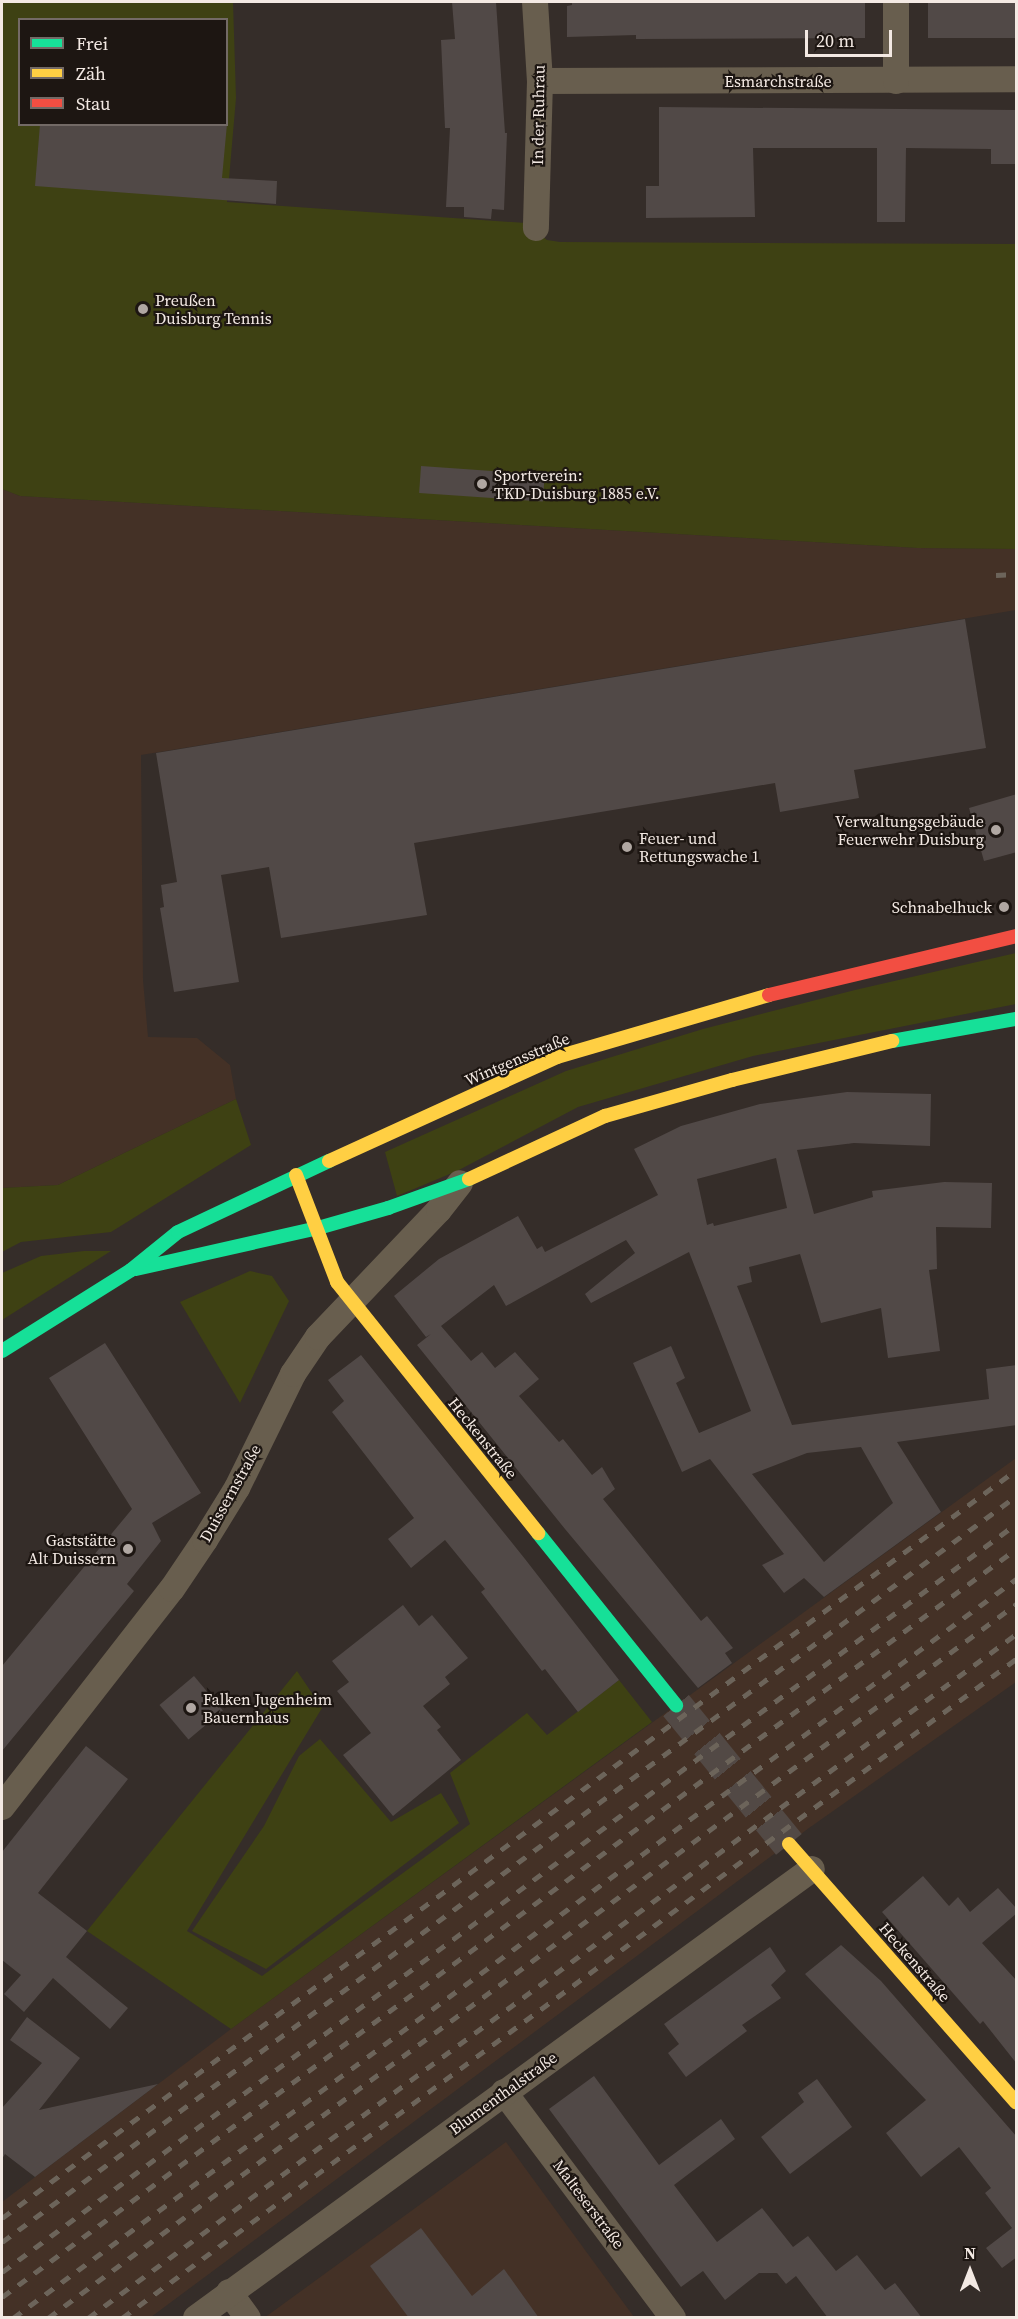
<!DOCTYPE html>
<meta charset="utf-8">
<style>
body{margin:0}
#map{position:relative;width:1018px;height:2319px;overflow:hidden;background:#352d29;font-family:"Source Serif 4",serif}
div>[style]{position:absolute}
.built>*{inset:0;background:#443126}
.green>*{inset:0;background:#3e4113}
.building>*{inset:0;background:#514947;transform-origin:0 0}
.secondary-tunnel>*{height:33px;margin-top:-16.5px;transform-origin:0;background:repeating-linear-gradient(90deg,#524945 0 33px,transparent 0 49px)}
.street>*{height:26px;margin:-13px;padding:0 13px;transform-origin:13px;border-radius:13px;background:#685e4e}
.fast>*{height:14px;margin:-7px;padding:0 7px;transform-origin:7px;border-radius:7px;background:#16e098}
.slow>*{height:14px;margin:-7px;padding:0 7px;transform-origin:7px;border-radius:7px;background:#ffcf43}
.jam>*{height:14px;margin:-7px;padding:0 7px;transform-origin:7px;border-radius:7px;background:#f24e42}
.rail>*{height:4.5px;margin-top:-2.25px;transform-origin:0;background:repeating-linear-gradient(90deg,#6c645a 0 10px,transparent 0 20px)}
.dots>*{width:16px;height:16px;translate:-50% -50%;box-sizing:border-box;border:3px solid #1d1612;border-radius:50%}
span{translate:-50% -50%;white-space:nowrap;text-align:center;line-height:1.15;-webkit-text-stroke:4.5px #1d1612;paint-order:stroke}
.street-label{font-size:16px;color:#f3e9e3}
.poi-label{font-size:16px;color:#f3e9e3}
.left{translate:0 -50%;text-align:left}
.right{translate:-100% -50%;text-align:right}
.frame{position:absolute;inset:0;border:3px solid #f3e9e3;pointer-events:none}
.legend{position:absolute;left:18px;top:18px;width:210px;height:108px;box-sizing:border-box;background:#1d1612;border:2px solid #736a66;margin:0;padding:8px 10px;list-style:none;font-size:18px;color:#f3e9e3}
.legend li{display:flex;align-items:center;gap:12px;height:30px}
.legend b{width:30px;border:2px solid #736a66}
.north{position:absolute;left:940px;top:2241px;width:60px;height:60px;-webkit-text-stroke:4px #1d1612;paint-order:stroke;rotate:0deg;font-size:16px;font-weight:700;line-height:24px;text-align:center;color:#f3e9e3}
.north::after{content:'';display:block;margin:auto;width:21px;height:27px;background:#f3e9e3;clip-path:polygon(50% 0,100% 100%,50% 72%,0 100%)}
.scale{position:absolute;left:805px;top:30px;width:87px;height:27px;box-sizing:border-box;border:3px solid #f3e9e3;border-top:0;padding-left:8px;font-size:18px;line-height:21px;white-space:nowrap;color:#f3e9e3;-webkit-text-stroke:4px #1d1612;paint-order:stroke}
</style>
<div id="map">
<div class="built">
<i style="clip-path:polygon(2px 489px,20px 496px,918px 548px,1016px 549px,1016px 610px,141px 755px,143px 980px,148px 1037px,197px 1038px,230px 1065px,236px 1099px,58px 1185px,2px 1188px)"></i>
<i style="clip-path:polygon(1016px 1458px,1016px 1682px,809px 1828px,151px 2317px,2px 2317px,2px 2202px,231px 2029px)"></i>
<i style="clip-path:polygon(506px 2142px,634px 2317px,264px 2318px)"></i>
</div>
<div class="green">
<i style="clip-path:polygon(evenodd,2px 2px,233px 2px,236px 98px,227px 202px,526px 223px,547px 240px,560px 242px,1016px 244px,1016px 549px,918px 548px,20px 496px,2px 489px,2px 2px,20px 20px,226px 20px,226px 124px,20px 124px,20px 20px)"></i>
<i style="clip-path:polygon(1016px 953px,1016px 1004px,753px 1056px,578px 1107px,457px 1171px,397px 1196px,385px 1152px,566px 1071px,703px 1029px,855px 990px)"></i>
<i style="clip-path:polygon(236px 1099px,251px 1145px,111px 1232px,21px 1242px,2px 1252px,2px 1188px,58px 1185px)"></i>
<i style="clip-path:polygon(84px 1251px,111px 1251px,2px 1320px,2px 1273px,41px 1256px)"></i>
<i style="clip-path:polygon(250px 1271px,272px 1276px,289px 1301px,240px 1403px,180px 1302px)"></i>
<i style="clip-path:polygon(297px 1671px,322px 1708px,187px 1931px,262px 1976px,470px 1824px,450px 1773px,527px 1713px,547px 1735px,619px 1680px,652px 1722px,231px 2029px,87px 1931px)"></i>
<i style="clip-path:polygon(320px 1739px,391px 1822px,441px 1793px,459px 1823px,266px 1969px,192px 1931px,264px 1826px,299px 1756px)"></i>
</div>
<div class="building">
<i style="clip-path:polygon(452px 2px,496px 2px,505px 133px,507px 133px,504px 210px,492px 209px,491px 219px,464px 217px,464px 207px,446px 207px,450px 128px,445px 128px,441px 40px,455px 39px)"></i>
<i style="clip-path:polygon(572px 2px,865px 2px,865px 38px,636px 39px,636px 35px,567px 37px,567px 6px,572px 5px)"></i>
<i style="left:928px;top:2px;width:89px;height:36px"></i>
<i style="clip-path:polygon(659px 107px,1017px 110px,1017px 164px,991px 164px,991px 149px,906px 148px,905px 222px,877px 222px,877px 148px,753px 148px,755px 217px,646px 218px,646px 186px,659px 186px)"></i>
<i style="clip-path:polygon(40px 124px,227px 124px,222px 178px,277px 181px,276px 204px,35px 186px)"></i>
<i style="left:421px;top:466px;width:124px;height:27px;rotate:4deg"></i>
<i style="clip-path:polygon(965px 619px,986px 748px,854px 770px,859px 798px,780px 812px,775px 783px,414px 843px,427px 915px,281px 938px,269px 867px,221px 875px,239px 982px,174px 992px,160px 908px,164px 907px,161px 885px,177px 882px,156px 753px)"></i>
<i style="clip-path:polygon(1017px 794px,1017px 852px,984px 861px,969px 808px)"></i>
<i style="clip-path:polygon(evenodd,847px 1092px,931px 1094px,930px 1146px,854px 1143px,797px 1150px,814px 1214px,873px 1197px,872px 1191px,944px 1182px,992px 1183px,991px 1228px,936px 1227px,937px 1269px,929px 1270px,940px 1351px,888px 1358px,881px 1308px,821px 1323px,800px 1254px,749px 1267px,752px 1282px,737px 1286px,792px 1425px,989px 1399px,986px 1369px,1017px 1365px,1017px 1425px,897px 1442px,941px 1512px,824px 1597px,804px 1578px,784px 1593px,762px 1565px,784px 1554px,710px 1459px,682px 1472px,633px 1363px,671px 1346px,685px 1378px,676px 1383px,699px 1433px,751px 1411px,689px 1252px,591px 1303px,585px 1294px,635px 1253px,626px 1240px,506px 1306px,494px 1285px,441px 1326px,471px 1361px,482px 1352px,495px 1368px,515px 1352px,539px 1379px,519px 1396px,559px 1442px,563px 1439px,592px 1475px,602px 1467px,615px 1489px,603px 1499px,701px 1621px,707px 1616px,733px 1648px,725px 1653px,732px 1663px,698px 1688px,565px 1529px,417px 1345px,431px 1334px,426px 1337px,394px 1296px,439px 1259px,518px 1216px,537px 1249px,542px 1246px,545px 1252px,658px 1195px,634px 1149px,681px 1126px,760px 1104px,847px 1092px,776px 1158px,787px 1208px,714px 1226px,713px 1223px,707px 1225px,697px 1179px,776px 1158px,847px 1092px,861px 1447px,893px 1503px,824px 1562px,752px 1474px,807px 1453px,861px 1447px)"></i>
<i style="clip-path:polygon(105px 1343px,201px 1493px,152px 1523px,161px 1541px,127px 1584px,134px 1591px,2px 1751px,2px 1666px,132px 1509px,49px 1378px)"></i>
<i style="clip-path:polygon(361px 1355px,525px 1559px,619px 1680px,578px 1712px,545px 1669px,542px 1671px,481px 1592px,485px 1589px,445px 1540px,411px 1568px,388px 1539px,414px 1518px,332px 1412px,344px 1401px,328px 1380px)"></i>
<i style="clip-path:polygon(403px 1605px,419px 1626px,432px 1615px,468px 1658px,445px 1677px,450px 1684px,423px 1706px,441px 1727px,437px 1730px,461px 1760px,393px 1816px,343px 1755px,371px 1733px,337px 1691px,349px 1682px,332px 1661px)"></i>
<i style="left:194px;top:1676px;width:45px;height:45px;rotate:50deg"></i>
<i style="clip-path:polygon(86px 1746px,128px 1779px,38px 1893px,87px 1931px,66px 1957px,128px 2008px,110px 2029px,53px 1978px,24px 2012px,4px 1994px,21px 1975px,2px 1960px,2px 1852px)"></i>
<i style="clip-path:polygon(923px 1876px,949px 1906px,958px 1897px,970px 1912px,998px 1888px,1017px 1909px,1017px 1913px,982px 1943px,1017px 1981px,1017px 2064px,983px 2021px,980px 2024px,882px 1912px)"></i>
<i style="clip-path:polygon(841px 1945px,881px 1981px,1017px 2137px,1017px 2257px,1002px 2268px,986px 2248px,1012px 2228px,985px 2193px,991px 2188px,959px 2147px,921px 2177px,886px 2133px,926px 2100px,805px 1974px)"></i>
<i style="clip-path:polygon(770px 1947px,786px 1971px,771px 1985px,781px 1998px,742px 2025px,747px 2031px,686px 2077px,668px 2053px,679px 2044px,664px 2024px)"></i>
<i style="clip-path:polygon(27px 2017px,80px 2058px,39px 2110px,158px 2084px,35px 2177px,5px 2154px,2px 2159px,2px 2108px,42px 2063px,10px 2040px)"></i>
<i style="clip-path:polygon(594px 2076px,659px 2165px,721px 2119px,735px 2139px,674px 2185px,717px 2242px,762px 2208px,793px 2247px,808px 2236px,836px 2271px,857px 2255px,885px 2290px,895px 2283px,922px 2318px,828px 2318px,796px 2276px,786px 2284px,777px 2273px,759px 2273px,725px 2300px,703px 2271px,681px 2287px,549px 2109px)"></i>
<i style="clip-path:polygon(817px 2079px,852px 2127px,790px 2174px,761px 2137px,804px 2102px,798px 2093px)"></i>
<i style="clip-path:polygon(421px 2228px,472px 2296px,504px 2269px,539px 2318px,409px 2318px,370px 2266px)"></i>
</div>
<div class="secondary-tunnel">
<i style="left:676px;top:1705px;width:179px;rotate:50.9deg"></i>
</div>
<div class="street">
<i style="left:535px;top:2px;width:79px;rotate:86.4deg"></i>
<i style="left:540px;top:81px;width:147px;rotate:91.6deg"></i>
<i style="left:540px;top:81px;width:476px;rotate:-0.2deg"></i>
<i style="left:896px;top:81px;width:79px;rotate:-90deg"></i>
<i style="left:2px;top:1807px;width:276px;rotate:-52.1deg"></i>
<i style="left:172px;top:1589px;width:59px;rotate:-56deg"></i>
<i style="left:205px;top:1540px;width:61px;rotate:-58.4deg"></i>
<i style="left:237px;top:1488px;width:127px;rotate:-63.8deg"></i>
<i style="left:293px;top:1374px;width:45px;rotate:-56deg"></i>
<i style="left:318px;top:1337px;width:175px;rotate:-46.4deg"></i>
<i style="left:439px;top:1210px;width:34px;rotate:-52deg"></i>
<i style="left:504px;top:2092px;width:282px;rotate:53.2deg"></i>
<i style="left:229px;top:2292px;width:32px;rotate:54deg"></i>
<i style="left:196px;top:2318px;width:762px;rotate:-36.09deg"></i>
</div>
<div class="fast">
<i style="left:892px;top:1041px;width:126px;rotate:-10.1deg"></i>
<i style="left:136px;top:1269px;width:187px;rotate:-12.7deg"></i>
<i style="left:318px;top:1228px;width:73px;rotate:-15.9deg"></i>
<i style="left:388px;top:1208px;width:86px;rotate:-19.7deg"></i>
<i style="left:2px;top:1351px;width:152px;rotate:-32.1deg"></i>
<i style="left:131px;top:1270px;width:60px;rotate:-39deg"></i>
<i style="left:178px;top:1232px;width:167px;rotate:-25.2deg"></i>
<i style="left:538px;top:1533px;width:221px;rotate:51.3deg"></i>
</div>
<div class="slow">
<i style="left:329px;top:1161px;width:251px;rotate:-24.5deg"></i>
<i style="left:557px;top:1057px;width:221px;rotate:-16.3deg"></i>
<i style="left:296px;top:1175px;width:115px;rotate:69deg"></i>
<i style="left:337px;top:1282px;width:322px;rotate:51.3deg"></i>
<i style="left:469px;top:1179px;width:150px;rotate:-24.9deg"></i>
<i style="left:605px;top:1116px;width:132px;rotate:-15.8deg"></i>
<i style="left:732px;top:1080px;width:165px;rotate:-13.7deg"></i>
<i style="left:789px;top:1844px;width:344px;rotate:48.7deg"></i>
</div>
<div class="jam">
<i style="left:769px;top:995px;width:254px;rotate:-13.4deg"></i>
</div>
<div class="rail">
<i style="left:996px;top:575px;width:20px;rotate:-3deg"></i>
<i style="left:2px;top:2218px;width:1260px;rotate:-36.42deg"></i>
<i style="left:2px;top:2242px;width:1259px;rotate:-36.34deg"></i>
<i style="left:2px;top:2272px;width:1260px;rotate:-36.42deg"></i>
<i style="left:2px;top:2297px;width:1260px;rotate:-36.42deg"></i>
<i style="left:13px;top:2318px;width:1246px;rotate:-36.38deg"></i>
<i style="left:48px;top:2318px;width:1203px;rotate:-36.41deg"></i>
<i style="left:88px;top:2318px;width:1153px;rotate:-36.39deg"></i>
<i style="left:122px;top:2318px;width:1111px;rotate:-36.4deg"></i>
</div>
<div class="dots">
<i style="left:143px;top:309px;background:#b0a7a2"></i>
<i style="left:482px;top:484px;background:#b0a7a2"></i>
<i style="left:996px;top:830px;background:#b0a7a2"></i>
<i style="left:627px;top:847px;background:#b0a7a2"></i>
<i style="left:1004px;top:907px;background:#b0a7a2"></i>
<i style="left:128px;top:1549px;background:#b0a7a2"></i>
<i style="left:191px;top:1708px;background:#b0a7a2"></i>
</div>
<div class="street-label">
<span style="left:778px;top:81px">Esmarchstraße</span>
<span style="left:538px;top:115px;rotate:-89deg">In der Ruhrau</span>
<span style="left:517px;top:1059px;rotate:-23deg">Wintgensstraße</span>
<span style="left:483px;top:1438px;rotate:51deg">Heckenstraße</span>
<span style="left:230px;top:1493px;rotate:-61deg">Duissernstraße</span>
<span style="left:915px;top:1962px;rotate:49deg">Heckenstraße</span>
<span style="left:503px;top:2093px;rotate:-36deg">Blumenthalstraße</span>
<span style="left:589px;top:2204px;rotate:53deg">Malteserstraße</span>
</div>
<div class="poi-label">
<span class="left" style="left:155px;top:309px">Preußen<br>Duisburg Tennis</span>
<span class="left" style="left:494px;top:484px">Sportverein:<br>TKD-Duisburg 1885 e.V.</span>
<span class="right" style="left:984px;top:830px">Verwaltungsgebäude<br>Feuerwehr Duisburg</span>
<span class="left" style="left:639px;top:847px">Feuer- und<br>Rettungswache 1</span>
<span class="right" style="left:992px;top:907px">Schnabelhuck</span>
<span class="right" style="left:116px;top:1549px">Gaststätte<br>Alt Duissern</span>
<span class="left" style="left:203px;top:1708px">Falken Jugenheim<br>Bauernhaus</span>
</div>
<div class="frame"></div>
<ul class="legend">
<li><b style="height:8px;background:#16e098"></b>Frei</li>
<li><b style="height:8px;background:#ffcf43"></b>Zäh</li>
<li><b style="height:8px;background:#f24e42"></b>Stau</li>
</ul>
<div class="north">N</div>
<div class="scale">20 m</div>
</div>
